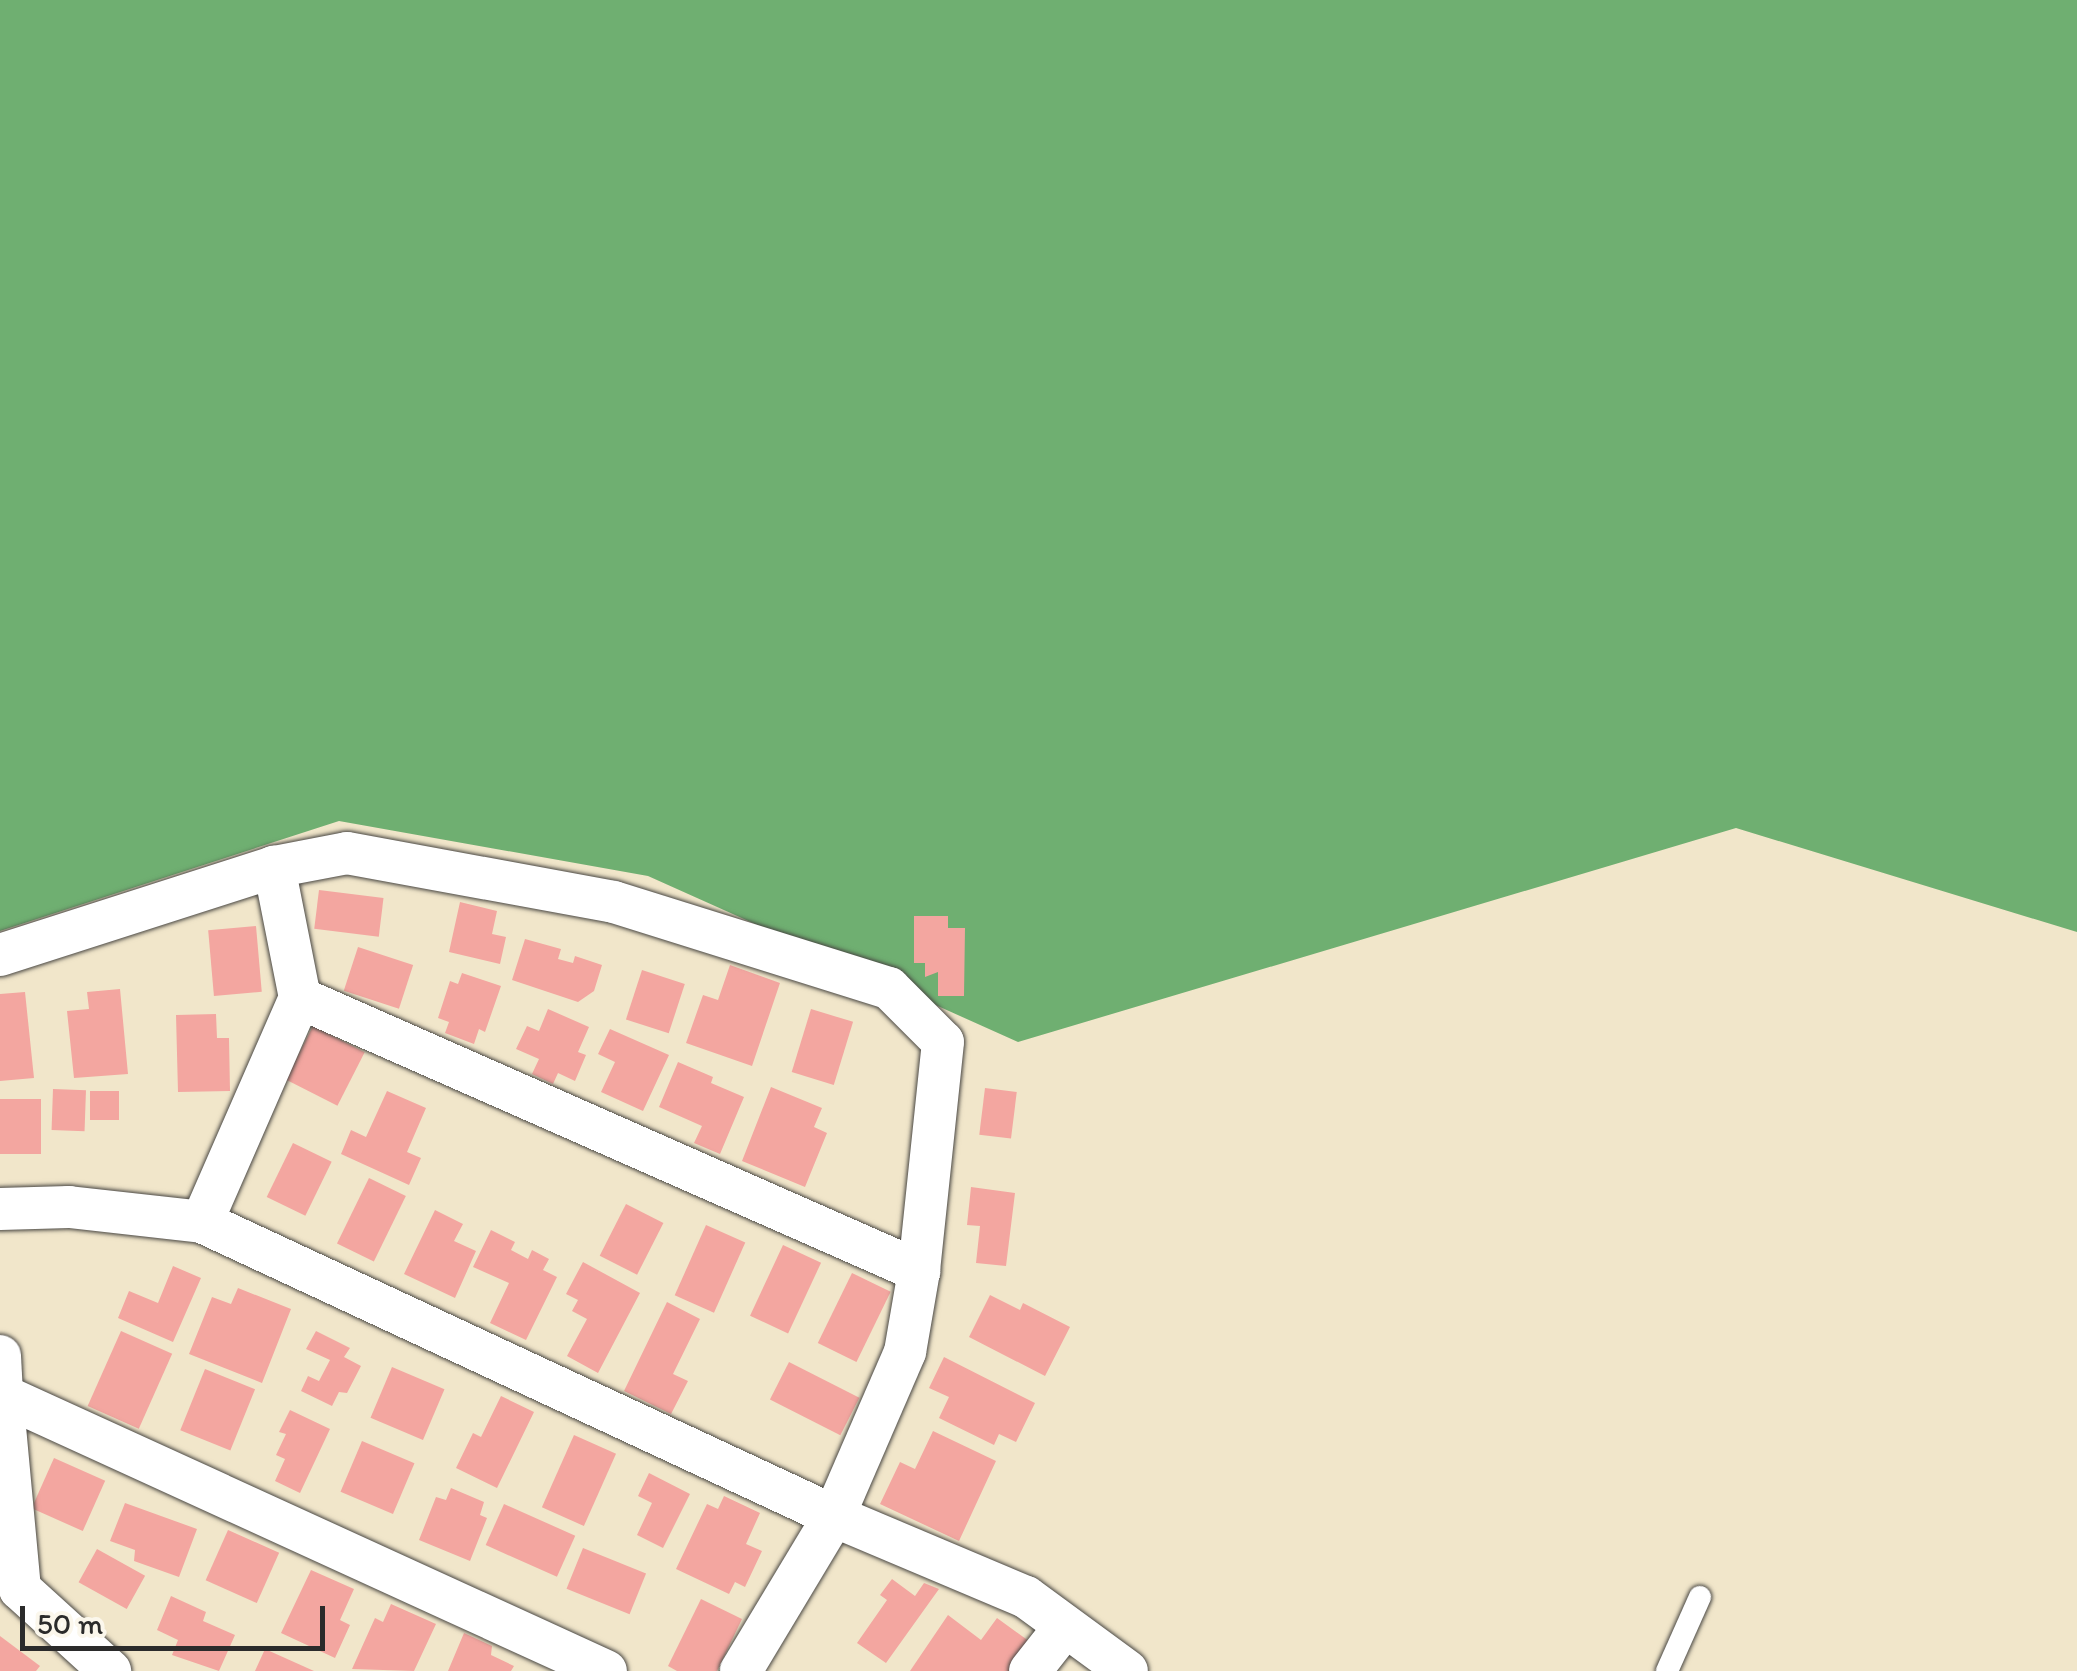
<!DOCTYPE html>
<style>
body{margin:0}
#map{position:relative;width:2077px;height:1671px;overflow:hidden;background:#f1e6ca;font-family:Itim,sans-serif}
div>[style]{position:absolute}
.forest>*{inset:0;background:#6faf71}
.building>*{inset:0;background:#f3a6a0;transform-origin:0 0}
.roads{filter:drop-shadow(0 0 2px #494743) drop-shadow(0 0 2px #494743)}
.lane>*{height:22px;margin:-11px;padding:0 11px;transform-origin:11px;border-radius:11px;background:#fff}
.street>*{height:42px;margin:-21px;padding:0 21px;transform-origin:21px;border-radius:21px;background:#fff}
span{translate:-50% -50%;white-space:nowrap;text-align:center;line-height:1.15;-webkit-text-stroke:9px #fbf7ec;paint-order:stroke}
.scale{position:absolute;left:20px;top:1606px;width:305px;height:45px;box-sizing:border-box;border:5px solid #2b2b2b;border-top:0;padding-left:12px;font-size:30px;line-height:35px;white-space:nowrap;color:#2b2b2b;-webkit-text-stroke:8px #fbf7ec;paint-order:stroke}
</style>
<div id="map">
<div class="forest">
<i style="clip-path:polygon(0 0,2077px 0,2077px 932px,1736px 828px,1018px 1042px,648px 876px,339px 821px,0 931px)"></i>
</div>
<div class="building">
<i style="left:319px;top:890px;width:65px;height:39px;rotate:7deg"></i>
<i style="clip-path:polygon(460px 902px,497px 911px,492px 934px,506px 937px,500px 964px,449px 952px)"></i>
<i style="clip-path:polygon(914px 916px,948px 916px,948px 928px,965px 928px,964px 996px,938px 996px,938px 972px,925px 977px,925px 963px,914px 963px)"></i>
<i style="left:256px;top:926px;width:66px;height:48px;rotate:85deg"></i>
<i style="clip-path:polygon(525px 939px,561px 949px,558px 959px,573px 963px,575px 956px,602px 965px,594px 991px,578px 1002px,512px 980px)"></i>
<i style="left:358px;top:947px;width:58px;height:46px;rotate:18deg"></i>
<i style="clip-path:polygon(730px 965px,780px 983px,752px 1066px,686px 1043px,703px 995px,718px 1000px)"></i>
<i style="left:642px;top:970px;width:45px;height:52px;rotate:18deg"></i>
<i style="clip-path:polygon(462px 973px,501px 986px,485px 1032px,479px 1029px,474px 1044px,445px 1033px,449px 1022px,438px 1018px,450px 981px,458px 984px)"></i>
<i style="clip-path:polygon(120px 989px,128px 1074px,74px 1078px,67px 1011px,89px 1009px,87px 992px)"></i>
<i style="clip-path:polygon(25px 992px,34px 1078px,0 1081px,0 994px)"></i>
<i style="clip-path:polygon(548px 1009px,589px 1027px,578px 1052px,586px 1055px,575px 1081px,558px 1073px,553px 1084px,532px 1074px,539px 1059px,516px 1049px,527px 1026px,539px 1031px)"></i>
<i style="left:811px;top:1009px;width:44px;height:66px;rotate:17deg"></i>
<i style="clip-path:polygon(216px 1014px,217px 1038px,229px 1038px,230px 1091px,178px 1092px,176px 1015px)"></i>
<i style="left:313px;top:1026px;width:58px;height:60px;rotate:27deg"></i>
<i style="clip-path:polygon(610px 1029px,669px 1055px,643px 1111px,601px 1092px,615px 1062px,598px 1054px)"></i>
<i style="clip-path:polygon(678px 1062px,713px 1077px,711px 1083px,744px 1097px,720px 1154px,694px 1143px,702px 1126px,659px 1107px)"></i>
<i style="clip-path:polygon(771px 1087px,822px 1108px,814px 1127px,827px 1133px,805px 1187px,742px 1161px)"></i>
<i style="left:985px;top:1088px;width:32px;height:47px;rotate:7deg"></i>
<i style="left:53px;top:1089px;width:33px;height:41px;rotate:2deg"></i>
<i style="left:90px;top:1091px;width:29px;height:29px"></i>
<i style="clip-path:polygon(387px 1091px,426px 1108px,407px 1152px,421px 1158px,409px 1185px,341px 1154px,351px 1130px,366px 1137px)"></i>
<i style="left:41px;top:1099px;width:55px;height:41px;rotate:90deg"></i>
<i style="left:293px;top:1143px;width:43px;height:60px;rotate:26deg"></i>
<i style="left:369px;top:1178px;width:41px;height:73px;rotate:26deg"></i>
<i style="clip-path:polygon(971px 1187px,1015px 1193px,1006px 1266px,976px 1263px,980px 1226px,967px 1225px)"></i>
<i style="left:626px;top:1204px;width:42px;height:58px;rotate:27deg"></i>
<i style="clip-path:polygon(435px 1210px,463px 1224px,454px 1241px,476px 1251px,455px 1298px,404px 1274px)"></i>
<i style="left:706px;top:1225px;width:43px;height:77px;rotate:24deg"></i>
<i style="clip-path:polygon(491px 1230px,515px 1242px,511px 1250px,528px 1259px,532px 1250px,549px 1259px,543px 1270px,557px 1277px,526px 1340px,490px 1323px,509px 1283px,473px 1267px)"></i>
<i style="left:783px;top:1245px;width:42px;height:78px;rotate:25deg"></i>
<i style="clip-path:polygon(583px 1262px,640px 1293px,598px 1373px,567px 1356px,587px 1319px,572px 1311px,578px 1300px,566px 1294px)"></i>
<i style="clip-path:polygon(173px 1266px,201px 1278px,173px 1342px,118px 1318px,129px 1291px,158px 1303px)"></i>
<i style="left:852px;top:1273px;width:43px;height:78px;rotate:26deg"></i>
<i style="clip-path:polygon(238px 1288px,291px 1309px,262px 1383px,189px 1354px,212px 1297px,231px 1304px)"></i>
<i style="clip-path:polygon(990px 1295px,1020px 1310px,1023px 1303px,1070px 1327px,1045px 1376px,969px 1337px)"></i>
<i style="clip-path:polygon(667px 1302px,700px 1319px,673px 1374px,688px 1381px,671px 1414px,624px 1391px)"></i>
<i style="left:121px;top:1331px;width:56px;height:82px;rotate:24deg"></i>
<i style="clip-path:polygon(316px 1331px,350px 1348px,344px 1357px,361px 1366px,347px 1393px,339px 1392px,332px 1406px,301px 1391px,308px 1376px,319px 1381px,330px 1360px,306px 1349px)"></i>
<i style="clip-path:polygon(944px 1357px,1035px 1403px,1016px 1442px,999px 1434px,994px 1445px,939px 1418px,949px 1397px,929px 1388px)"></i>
<i style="left:789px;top:1362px;width:79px;height:42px;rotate:27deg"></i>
<i style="left:392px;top:1367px;width:57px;height:55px;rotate:23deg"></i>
<i style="left:205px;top:1369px;width:54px;height:66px;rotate:22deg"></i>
<i style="clip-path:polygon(501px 1396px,534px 1412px,497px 1488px,456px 1468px,473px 1433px,481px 1437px)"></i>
<i style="clip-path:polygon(290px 1410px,330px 1429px,300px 1493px,275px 1481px,285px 1459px,276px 1455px,286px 1434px,279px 1432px)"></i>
<i style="clip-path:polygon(933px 1431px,996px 1461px,959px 1541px,880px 1504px,900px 1462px,915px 1469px)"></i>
<i style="left:574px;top:1435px;width:46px;height:79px;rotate:24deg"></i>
<i style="left:362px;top:1441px;width:57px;height:55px;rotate:23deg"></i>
<i style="left:54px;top:1458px;width:56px;height:55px;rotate:24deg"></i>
<i style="clip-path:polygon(649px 1473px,690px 1494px,663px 1548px,637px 1535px,652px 1503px,638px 1496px)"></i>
<i style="clip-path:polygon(451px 1488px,484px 1502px,480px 1515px,487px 1518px,470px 1561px,419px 1540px,436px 1497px,446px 1500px)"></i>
<i style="clip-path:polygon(724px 1496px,760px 1513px,746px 1544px,762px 1551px,745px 1587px,735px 1582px,729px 1594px,676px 1569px,707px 1504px,718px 1509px)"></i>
<i style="clip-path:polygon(125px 1503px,197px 1529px,179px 1577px,134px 1561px,135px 1550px,110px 1541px)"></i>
<i style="left:504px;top:1504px;width:78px;height:45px;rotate:24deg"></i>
<i style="left:228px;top:1530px;width:56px;height:55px;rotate:24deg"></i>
<i style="left:583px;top:1548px;width:68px;height:44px;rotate:22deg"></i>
<i style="left:97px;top:1549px;width:55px;height:38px;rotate:29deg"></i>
<i style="clip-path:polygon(311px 1570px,354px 1589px,340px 1620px,350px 1625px,335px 1658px,281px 1633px)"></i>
<i style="clip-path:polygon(892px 1579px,915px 1596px,924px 1583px,939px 1589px,886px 1663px,857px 1643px,887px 1600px,880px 1595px)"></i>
<i style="clip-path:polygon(171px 1596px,206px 1612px,203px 1621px,235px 1635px,219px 1671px,172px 1655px,178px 1640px,157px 1630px)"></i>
<i style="clip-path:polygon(701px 1599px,742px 1619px,717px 1671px,677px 1671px,668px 1666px)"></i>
<i style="clip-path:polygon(391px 1604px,436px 1624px,414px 1671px,352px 1669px,375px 1618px,383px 1622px)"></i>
<i style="clip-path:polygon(948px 1615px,981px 1640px,997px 1618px,1033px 1644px,1014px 1671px,910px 1671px)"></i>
<i style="clip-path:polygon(464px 1633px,492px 1646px,491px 1655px,514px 1666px,511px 1671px,448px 1671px)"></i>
<i style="clip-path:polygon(0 1636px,40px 1666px,36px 1671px,0 1671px)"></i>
<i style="clip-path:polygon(265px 1649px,314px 1671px,255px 1671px)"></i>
</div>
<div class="roads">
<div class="lane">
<i style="left:1667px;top:1671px;width:81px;rotate:-66deg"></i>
</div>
<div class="street">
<i style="left:0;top:955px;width:288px;rotate:-17.8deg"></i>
<i style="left:274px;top:867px;width:74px;rotate:-10.9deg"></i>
<i style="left:347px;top:853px;width:271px;rotate:10.4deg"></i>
<i style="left:614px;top:902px;width:288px;rotate:17.4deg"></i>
<i style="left:889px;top:988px;width:76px;rotate:45deg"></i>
<i style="left:943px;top:1042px;width:230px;rotate:96deg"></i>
<i style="left:919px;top:1271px;width:82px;rotate:99.8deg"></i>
<i style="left:905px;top:1352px;width:179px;rotate:113.4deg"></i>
<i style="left:834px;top:1516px;width:181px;rotate:121deg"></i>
<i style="left:300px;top:998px;width:677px;rotate:23.8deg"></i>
<i style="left:0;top:1209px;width:69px;rotate:-1.7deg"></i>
<i style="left:69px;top:1207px;width:134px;rotate:6.4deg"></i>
<i style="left:202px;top:1222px;width:697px;rotate:24.95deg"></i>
<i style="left:834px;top:1516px;width:208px;rotate:22.9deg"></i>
<i style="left:1026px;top:1597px;width:125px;rotate:36.2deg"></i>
<i style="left:202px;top:1222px;width:244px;rotate:-66.4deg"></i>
<i style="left:300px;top:998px;width:134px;rotate:-101.2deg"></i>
<i style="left:0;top:1356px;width:39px;rotate:87deg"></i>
<i style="left:2px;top:1395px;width:664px;rotate:24.56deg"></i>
<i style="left:2px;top:1395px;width:195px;rotate:84.7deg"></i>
<i style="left:20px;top:1589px;width:122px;rotate:42.3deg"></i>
<i style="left:1030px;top:1671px;width:55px;rotate:-51.7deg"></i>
</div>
</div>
<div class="scale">50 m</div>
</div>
